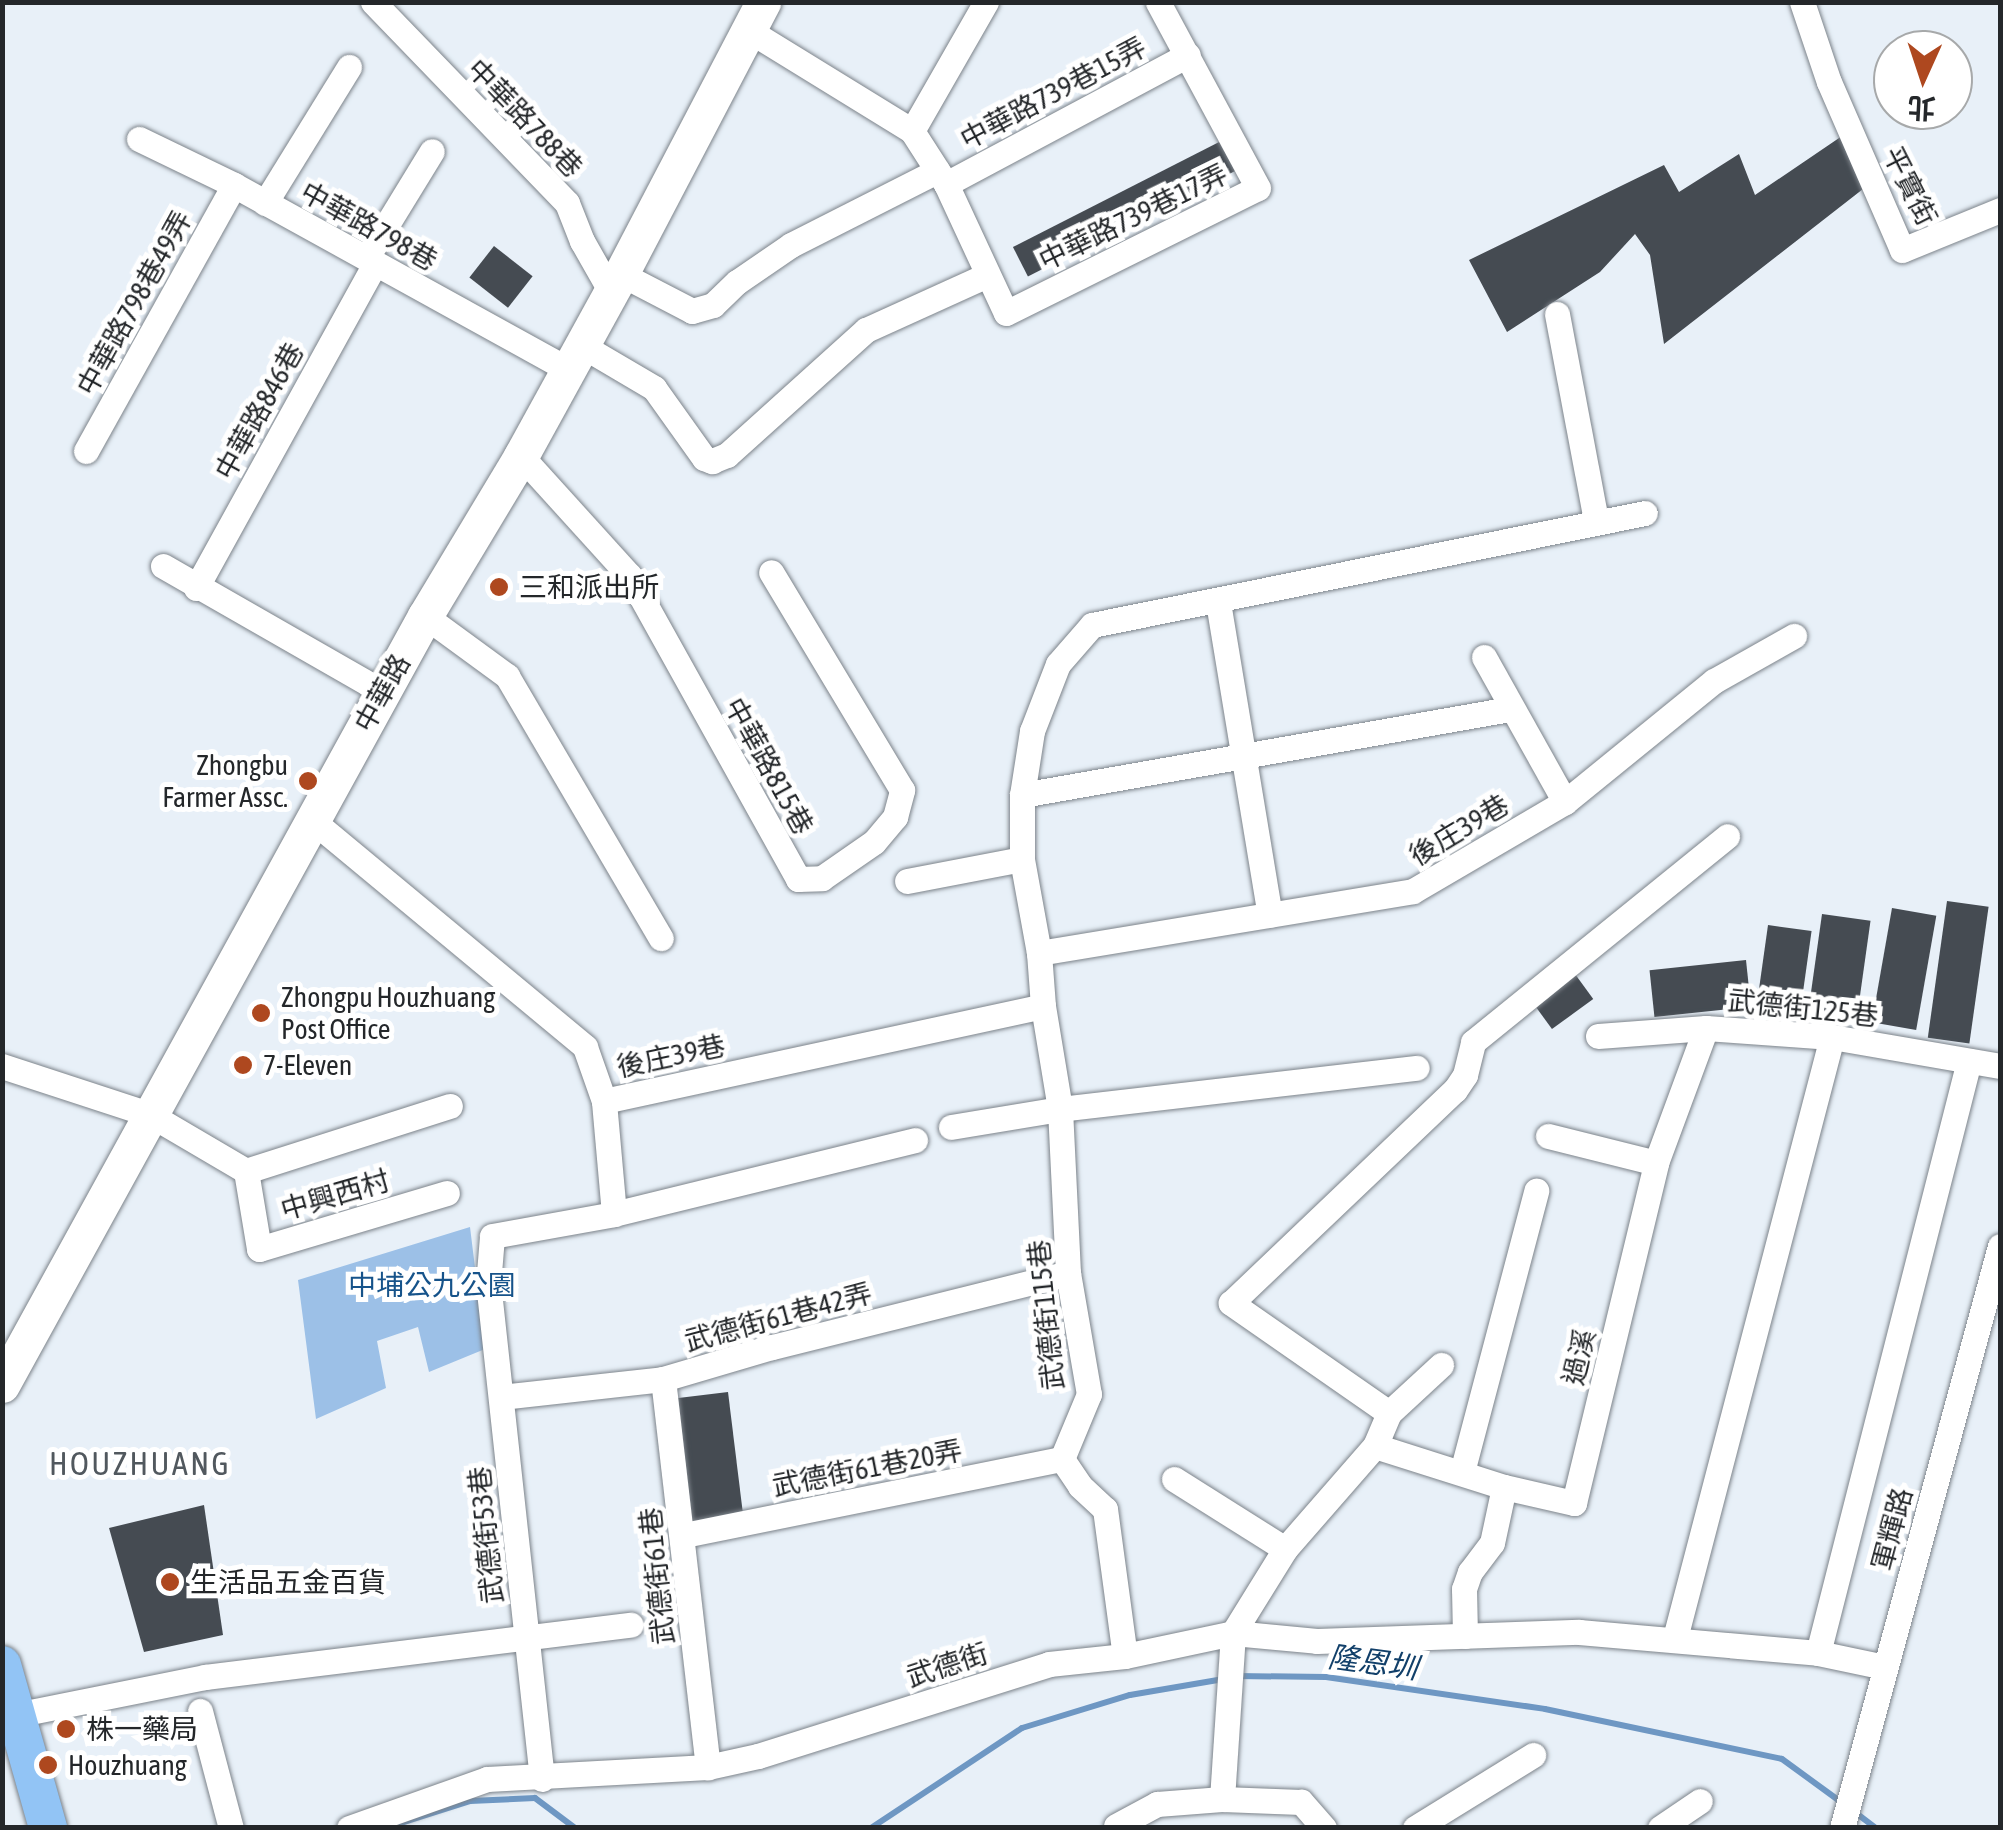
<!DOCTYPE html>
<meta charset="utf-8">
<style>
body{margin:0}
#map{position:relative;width:2003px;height:1830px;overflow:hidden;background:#e8f0f8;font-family:"Asap Condensed","Noto Sans TC",sans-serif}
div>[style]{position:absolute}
.green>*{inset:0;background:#9cc0e7}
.stream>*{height:6px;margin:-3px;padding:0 3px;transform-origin:3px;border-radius:3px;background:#6e97c3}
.building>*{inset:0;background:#454b52;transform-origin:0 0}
.roads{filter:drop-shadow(0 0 2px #7c838a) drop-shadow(0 0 2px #7c838a)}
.street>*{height:25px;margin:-12.5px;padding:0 12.5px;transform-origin:12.5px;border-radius:12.5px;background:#fff}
.secondary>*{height:35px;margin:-17.5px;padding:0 17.5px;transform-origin:17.5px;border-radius:17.5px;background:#fff}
.primary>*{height:38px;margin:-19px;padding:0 19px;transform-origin:19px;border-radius:19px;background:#92c4f5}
.dots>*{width:28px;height:28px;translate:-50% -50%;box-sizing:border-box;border:5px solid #fff;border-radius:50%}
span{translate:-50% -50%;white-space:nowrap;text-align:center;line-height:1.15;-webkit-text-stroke:10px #fff;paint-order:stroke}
.street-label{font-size:28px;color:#24272a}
.poi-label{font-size:28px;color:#24272a}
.left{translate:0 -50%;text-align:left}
.right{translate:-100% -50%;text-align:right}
.park-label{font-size:28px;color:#16538a}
.water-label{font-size:30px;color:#12406a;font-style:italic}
.quarter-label{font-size:32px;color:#51585e;letter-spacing:2.5px}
.frame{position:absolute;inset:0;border:5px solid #24272a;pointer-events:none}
.north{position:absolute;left:1873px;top:30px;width:100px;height:100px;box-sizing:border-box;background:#fff;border:2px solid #a7a9aa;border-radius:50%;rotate:183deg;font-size:28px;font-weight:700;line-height:40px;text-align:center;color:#24272a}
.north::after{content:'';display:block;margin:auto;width:35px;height:45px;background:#ae481f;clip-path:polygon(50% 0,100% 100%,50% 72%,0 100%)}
</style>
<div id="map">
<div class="green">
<i style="clip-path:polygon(470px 1227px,485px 1349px,429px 1372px,418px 1327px,377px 1341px,386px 1388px,316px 1419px,298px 1280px)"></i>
</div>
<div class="stream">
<i style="left:1236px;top:1676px;width:90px;rotate:0.6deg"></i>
<i style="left:1326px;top:1677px;width:221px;rotate:8.3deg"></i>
<i style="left:1545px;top:1709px;width:242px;rotate:11.9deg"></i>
<i style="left:1782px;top:1759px;width:73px;rotate:36.1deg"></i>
<i style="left:1852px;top:1810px;width:30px;rotate:37deg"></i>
<i style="left:401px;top:1823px;width:72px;rotate:-17.7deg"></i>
<i style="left:470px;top:1801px;width:65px;rotate:-2.6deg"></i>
<i style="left:535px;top:1798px;width:50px;rotate:36.9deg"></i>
<i style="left:871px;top:1828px;width:181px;rotate:-33.5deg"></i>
<i style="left:1022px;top:1728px;width:113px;rotate:-17deg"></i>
<i style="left:1130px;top:1695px;width:95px;rotate:-9.7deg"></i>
</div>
<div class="building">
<i style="clip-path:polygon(1842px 136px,1863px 189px,1664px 344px,1650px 255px,1635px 234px,1600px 272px,1507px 332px,1469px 260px,1664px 165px,1679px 192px,1739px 154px,1755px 195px)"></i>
<i style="left:1225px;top:139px;width:33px;height:238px;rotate:63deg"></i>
<i style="left:494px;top:246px;width:49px;height:40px;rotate:38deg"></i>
<i style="left:1947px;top:901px;width:42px;height:138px;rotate:8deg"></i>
<i style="left:1892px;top:908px;width:45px;height:116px;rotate:10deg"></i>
<i style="left:1822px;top:914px;width:49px;height:102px;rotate:8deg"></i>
<i style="left:1768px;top:925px;width:44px;height:84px;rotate:8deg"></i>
<i style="left:1746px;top:960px;width:47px;height:97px;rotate:84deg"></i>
<i style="left:1575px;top:974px;width:31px;height:51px;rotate:54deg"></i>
<i style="left:728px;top:1392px;width:127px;height:52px;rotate:83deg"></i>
<i style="clip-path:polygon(204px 1505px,223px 1635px,144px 1652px,109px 1528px)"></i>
</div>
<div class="roads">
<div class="street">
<i style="left:373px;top:2px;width:279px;rotate:46deg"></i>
<i style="left:567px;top:203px;width:41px;rotate:68.5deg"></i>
<i style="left:582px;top:241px;width:59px;rotate:60.4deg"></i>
<i style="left:1802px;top:2px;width:84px;rotate:71.4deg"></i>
<i style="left:1829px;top:82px;width:183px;rotate:66.5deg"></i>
<i style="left:1902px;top:250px;width:106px;rotate:-22.2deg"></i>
<i style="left:748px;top:30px;width:193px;rotate:31.6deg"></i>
<i style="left:912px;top:131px;width:63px;rotate:57.3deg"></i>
<i style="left:946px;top:184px;width:142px;rotate:65.1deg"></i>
<i style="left:1006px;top:313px;width:281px;rotate:-26.4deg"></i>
<i style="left:1258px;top:188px;width:211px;rotate:-118.3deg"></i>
<i style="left:912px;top:131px;width:149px;rotate:-60.2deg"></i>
<i style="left:139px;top:139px;width:106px;rotate:25.8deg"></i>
<i style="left:234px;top:185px;width:380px;rotate:28.9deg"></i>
<i style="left:946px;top:184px;width:274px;rotate:-28.1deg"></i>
<i style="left:265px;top:203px;width:160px;rotate:-58.3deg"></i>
<i style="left:367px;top:257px;width:124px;rotate:-58.5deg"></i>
<i style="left:621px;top:274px;width:80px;rotate:27.5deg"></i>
<i style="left:692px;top:311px;width:22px;rotate:-16deg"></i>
<i style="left:713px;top:305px;width:33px;rotate:-44deg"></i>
<i style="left:737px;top:282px;width:65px;rotate:-34.4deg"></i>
<i style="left:791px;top:245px;width:164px;rotate:-26.9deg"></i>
<i style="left:1557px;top:314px;width:210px;rotate:79.3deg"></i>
<i style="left:581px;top:345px;width:85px;rotate:30.5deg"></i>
<i style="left:654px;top:388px;width:86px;rotate:54.5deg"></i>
<i style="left:704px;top:458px;width:9px;rotate:21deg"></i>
<i style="left:712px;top:461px;width:16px;rotate:-22deg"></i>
<i style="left:727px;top:455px;width:187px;rotate:-42deg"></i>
<i style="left:866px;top:330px;width:133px;rotate:-24.4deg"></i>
<i style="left:86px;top:451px;width:304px;rotate:-60.9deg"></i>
<i style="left:521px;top:456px;width:161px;rotate:47.8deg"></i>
<i style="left:629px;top:575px;width:348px;rotate:60.9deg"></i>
<i style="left:798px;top:879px;width:24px;rotate:-2deg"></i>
<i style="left:822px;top:878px;width:63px;rotate:-34.7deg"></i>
<i style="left:874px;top:842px;width:33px;rotate:-50deg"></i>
<i style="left:895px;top:817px;width:28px;rotate:-75deg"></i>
<i style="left:902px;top:790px;width:254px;rotate:-121deg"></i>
<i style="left:163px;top:566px;width:254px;rotate:29.8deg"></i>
<i style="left:196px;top:588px;width:370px;rotate:-61.1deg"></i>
<i style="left:1218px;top:602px;width:317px;rotate:80.6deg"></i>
<i style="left:425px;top:616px;width:102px;rotate:36.2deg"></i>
<i style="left:507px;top:676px;width:304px;rotate:59.6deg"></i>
<i style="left:1484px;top:657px;width:166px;rotate:60.8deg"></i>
<i style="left:1022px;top:795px;width:497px;rotate:-10deg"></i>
<i style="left:312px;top:820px;width:355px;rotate:39.7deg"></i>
<i style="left:585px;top:1047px;width:57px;rotate:70.6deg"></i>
<i style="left:604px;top:1101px;width:449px;rotate:-12.2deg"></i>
<i style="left:1043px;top:1006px;width:53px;rotate:-94.3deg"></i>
<i style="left:1039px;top:953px;width:96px;rotate:-100.3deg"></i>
<i style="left:1022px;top:859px;width:117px;rotate:169.2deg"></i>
<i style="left:1022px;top:859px;width:64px;rotate:-90deg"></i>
<i style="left:1022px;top:795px;width:65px;rotate:-81.1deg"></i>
<i style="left:1032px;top:731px;width:72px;rotate:-68.8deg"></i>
<i style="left:1058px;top:664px;width:52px;rotate:-48.9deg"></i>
<i style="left:1092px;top:625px;width:564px;rotate:-11.45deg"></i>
<i style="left:1039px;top:953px;width:379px;rotate:-9.4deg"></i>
<i style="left:1413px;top:891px;width:176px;rotate:-30.4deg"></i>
<i style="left:1565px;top:802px;width:192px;rotate:-39.1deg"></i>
<i style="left:1714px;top:681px;width:92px;rotate:-29.4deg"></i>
<i style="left:1043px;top:1006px;width:104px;rotate:80.6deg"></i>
<i style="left:1060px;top:1109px;width:164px;rotate:87.2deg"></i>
<i style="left:1068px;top:1273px;width:123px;rotate:80.2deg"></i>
<i style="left:1089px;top:1394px;width:70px;rotate:112.6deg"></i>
<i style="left:1062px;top:1459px;width:32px;rotate:56deg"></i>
<i style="left:1080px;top:1486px;width:34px;rotate:43deg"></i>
<i style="left:1105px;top:1509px;width:148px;rotate:82.3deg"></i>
<i style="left:1598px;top:1036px;width:108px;rotate:-4.2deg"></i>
<i style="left:1706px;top:1028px;width:126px;rotate:4.1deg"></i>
<i style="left:1832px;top:1037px;width:170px;rotate:9.8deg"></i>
<i style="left:2px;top:1066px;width:155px;rotate:18.1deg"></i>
<i style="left:149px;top:1114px;width:113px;rotate:30.4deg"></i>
<i style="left:246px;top:1171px;width:79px;rotate:80.5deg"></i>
<i style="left:259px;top:1249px;width:196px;rotate:-16.6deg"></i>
<i style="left:951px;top:1127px;width:110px;rotate:-9.4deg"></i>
<i style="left:1060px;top:1109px;width:359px;rotate:-6.6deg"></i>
<i style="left:1548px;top:1136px;width:111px;rotate:14deg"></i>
<i style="left:246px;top:1171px;width:214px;rotate:-17.7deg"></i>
<i style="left:614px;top:1214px;width:310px;rotate:-13.8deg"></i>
<i style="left:663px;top:1379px;width:391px;rotate:83.4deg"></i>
<i style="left:501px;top:1397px;width:163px;rotate:-6.3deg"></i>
<i style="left:663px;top:1379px;width:114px;rotate:-16.4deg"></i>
<i style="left:772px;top:1347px;width:305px;rotate:-14deg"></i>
<i style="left:1389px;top:1413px;width:193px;rotate:-145.2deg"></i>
<i style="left:1231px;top:1303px;width:309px;rotate:-43.6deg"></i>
<i style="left:1455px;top:1090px;width:18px;rotate:-56deg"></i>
<i style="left:1465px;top:1075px;width:34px;rotate:-76deg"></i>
<i style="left:1473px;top:1042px;width:327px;rotate:-39deg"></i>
<i style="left:1375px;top:1446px;width:135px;rotate:17.6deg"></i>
<i style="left:1504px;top:1487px;width:72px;rotate:12.9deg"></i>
<i style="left:1574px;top:1503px;width:350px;rotate:-76.4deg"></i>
<i style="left:1656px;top:1163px;width:144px;rotate:-69.7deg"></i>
<i style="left:1462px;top:1472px;width:291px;rotate:-75.2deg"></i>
<i style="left:1174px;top:1479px;width:131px;rotate:32.2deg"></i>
<i style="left:684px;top:1535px;width:386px;rotate:-11.4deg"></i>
<i style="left:1465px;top:1636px;width:47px;rotate:-91.2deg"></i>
<i style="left:1464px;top:1589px;width:18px;rotate:-71deg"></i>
<i style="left:1470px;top:1572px;width:36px;rotate:-53deg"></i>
<i style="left:1492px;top:1543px;width:57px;rotate:-77.9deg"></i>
<i style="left:1675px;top:1638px;width:621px;rotate:-75.36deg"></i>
<i style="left:1818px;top:1653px;width:611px;rotate:-75.69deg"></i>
<i style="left:200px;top:1711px;width:121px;rotate:75.2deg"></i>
<i style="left:15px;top:1715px;width:194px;rotate:-11.3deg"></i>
<i style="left:205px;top:1677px;width:429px;rotate:-7deg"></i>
<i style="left:542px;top:1779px;width:497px;rotate:-96.2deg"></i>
<i style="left:488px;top:1285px;width:49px;rotate:-85.3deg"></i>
<i style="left:492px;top:1236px;width:124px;rotate:-10.2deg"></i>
<i style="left:614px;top:1214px;width:113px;rotate:-95.1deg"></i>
<i style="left:1116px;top:1826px;width:47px;rotate:-28.2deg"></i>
<i style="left:1157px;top:1804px;width:65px;rotate:-4.4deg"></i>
<i style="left:349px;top:1828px;width:146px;rotate:-19.5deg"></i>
<i style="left:487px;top:1779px;width:221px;rotate:-3.1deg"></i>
<i style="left:708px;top:1767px;width:51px;rotate:-12.4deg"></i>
<i style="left:758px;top:1756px;width:305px;rotate:-17.5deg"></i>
<i style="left:1049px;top:1664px;width:76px;rotate:-6deg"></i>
<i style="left:1125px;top:1656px;width:110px;rotate:-12deg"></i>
<i style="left:1233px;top:1633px;width:99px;rotate:-58.2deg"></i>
<i style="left:1285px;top:1549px;width:137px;rotate:-48.9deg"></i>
<i style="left:1375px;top:1446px;width:36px;rotate:-67deg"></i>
<i style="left:1389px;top:1413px;width:71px;rotate:-42.7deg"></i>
<i style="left:1324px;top:1828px;width:35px;rotate:-131deg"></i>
<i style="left:1301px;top:1802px;width:79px;rotate:-177.8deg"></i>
<i style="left:1222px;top:1799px;width:166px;rotate:-86.2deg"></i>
<i style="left:1233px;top:1633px;width:84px;rotate:5.4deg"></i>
<i style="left:1317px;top:1641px;width:262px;rotate:-2deg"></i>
<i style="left:1579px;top:1632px;width:240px;rotate:5deg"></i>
<i style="left:1818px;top:1653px;width:68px;rotate:11.8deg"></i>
<i style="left:1415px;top:1828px;width:139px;rotate:-31.7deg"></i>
<i style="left:1660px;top:1828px;width:48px;rotate:-34deg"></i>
<i style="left:1842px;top:1828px;width:603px;rotate:-74.81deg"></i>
</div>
<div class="secondary">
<i style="left:2px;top:1385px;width:878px;rotate:-61.19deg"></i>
<i style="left:425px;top:616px;width:187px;rotate:-59deg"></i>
<i style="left:521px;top:456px;width:208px;rotate:-61.2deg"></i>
<i style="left:621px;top:274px;width:307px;rotate:-62.4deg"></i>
</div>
<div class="primary">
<i style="left:2px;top:1665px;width:169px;rotate:74.2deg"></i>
</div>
</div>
<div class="dots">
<i style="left:499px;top:587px;background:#ae481f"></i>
<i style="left:308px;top:781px;background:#ae481f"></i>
<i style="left:261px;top:1013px;background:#ae481f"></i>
<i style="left:243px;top:1065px;background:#ae481f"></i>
<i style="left:170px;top:1582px;background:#ae481f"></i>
<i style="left:66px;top:1729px;background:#ae481f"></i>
<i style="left:48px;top:1765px;background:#ae481f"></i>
</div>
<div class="street-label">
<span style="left:1053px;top:93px;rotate:-28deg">中華路739巷15弄</span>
<span style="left:525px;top:118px;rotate:46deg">中華路788巷</span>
<span style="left:1910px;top:186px;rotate:63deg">平實街</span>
<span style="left:1133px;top:217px;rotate:-26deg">中華路739巷17弄</span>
<span style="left:369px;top:226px;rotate:29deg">中華路798巷</span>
<span style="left:134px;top:303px;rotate:-61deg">中華路798巷49弄</span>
<span style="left:259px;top:411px;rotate:-61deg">中華路846巷</span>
<span style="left:382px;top:693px;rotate:-61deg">中華路</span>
<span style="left:769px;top:766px;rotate:61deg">中華路815巷</span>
<span style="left:1459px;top:830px;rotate:-31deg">後庄39巷</span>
<span style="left:1803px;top:1008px;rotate:6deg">武德街125巷</span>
<span style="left:671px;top:1056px;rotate:-12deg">後庄39巷</span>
<span style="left:335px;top:1195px;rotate:-16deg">中興西村</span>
<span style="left:1046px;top:1315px;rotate:-96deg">武德街115巷</span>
<span style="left:778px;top:1317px;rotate:-15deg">武德街61巷42弄</span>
<span style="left:1579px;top:1357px;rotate:-76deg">過溪</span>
<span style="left:867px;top:1468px;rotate:-11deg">武德街61巷20弄</span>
<span style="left:1892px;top:1529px;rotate:-75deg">軍輝路</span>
<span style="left:486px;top:1535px;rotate:-96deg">武德街53巷</span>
<span style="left:657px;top:1576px;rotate:-96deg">武德街61巷</span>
<span style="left:947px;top:1665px;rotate:-18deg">武德街</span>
</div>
<div class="poi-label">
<span class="left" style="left:519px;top:587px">三和派出所</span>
<span class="right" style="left:288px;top:781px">Zhongbu<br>Farmer Assc.</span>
<span class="left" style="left:281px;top:1013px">Zhongpu Houzhuang<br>Post Office</span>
<span class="left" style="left:263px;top:1065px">7-Eleven</span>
<span class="left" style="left:190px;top:1582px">生活品五金百貨</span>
<span class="left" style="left:86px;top:1729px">株一藥局</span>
<span class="left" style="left:68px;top:1765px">Houzhuang</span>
</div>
<div class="park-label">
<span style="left:432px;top:1285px">中埔公九公園</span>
</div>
<div class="water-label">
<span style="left:1373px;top:1662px;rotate:8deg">隆恩圳</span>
</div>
<div class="quarter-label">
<span style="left:140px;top:1464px">HOUZHUANG</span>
</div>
<div class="frame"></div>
<div class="north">北</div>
</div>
